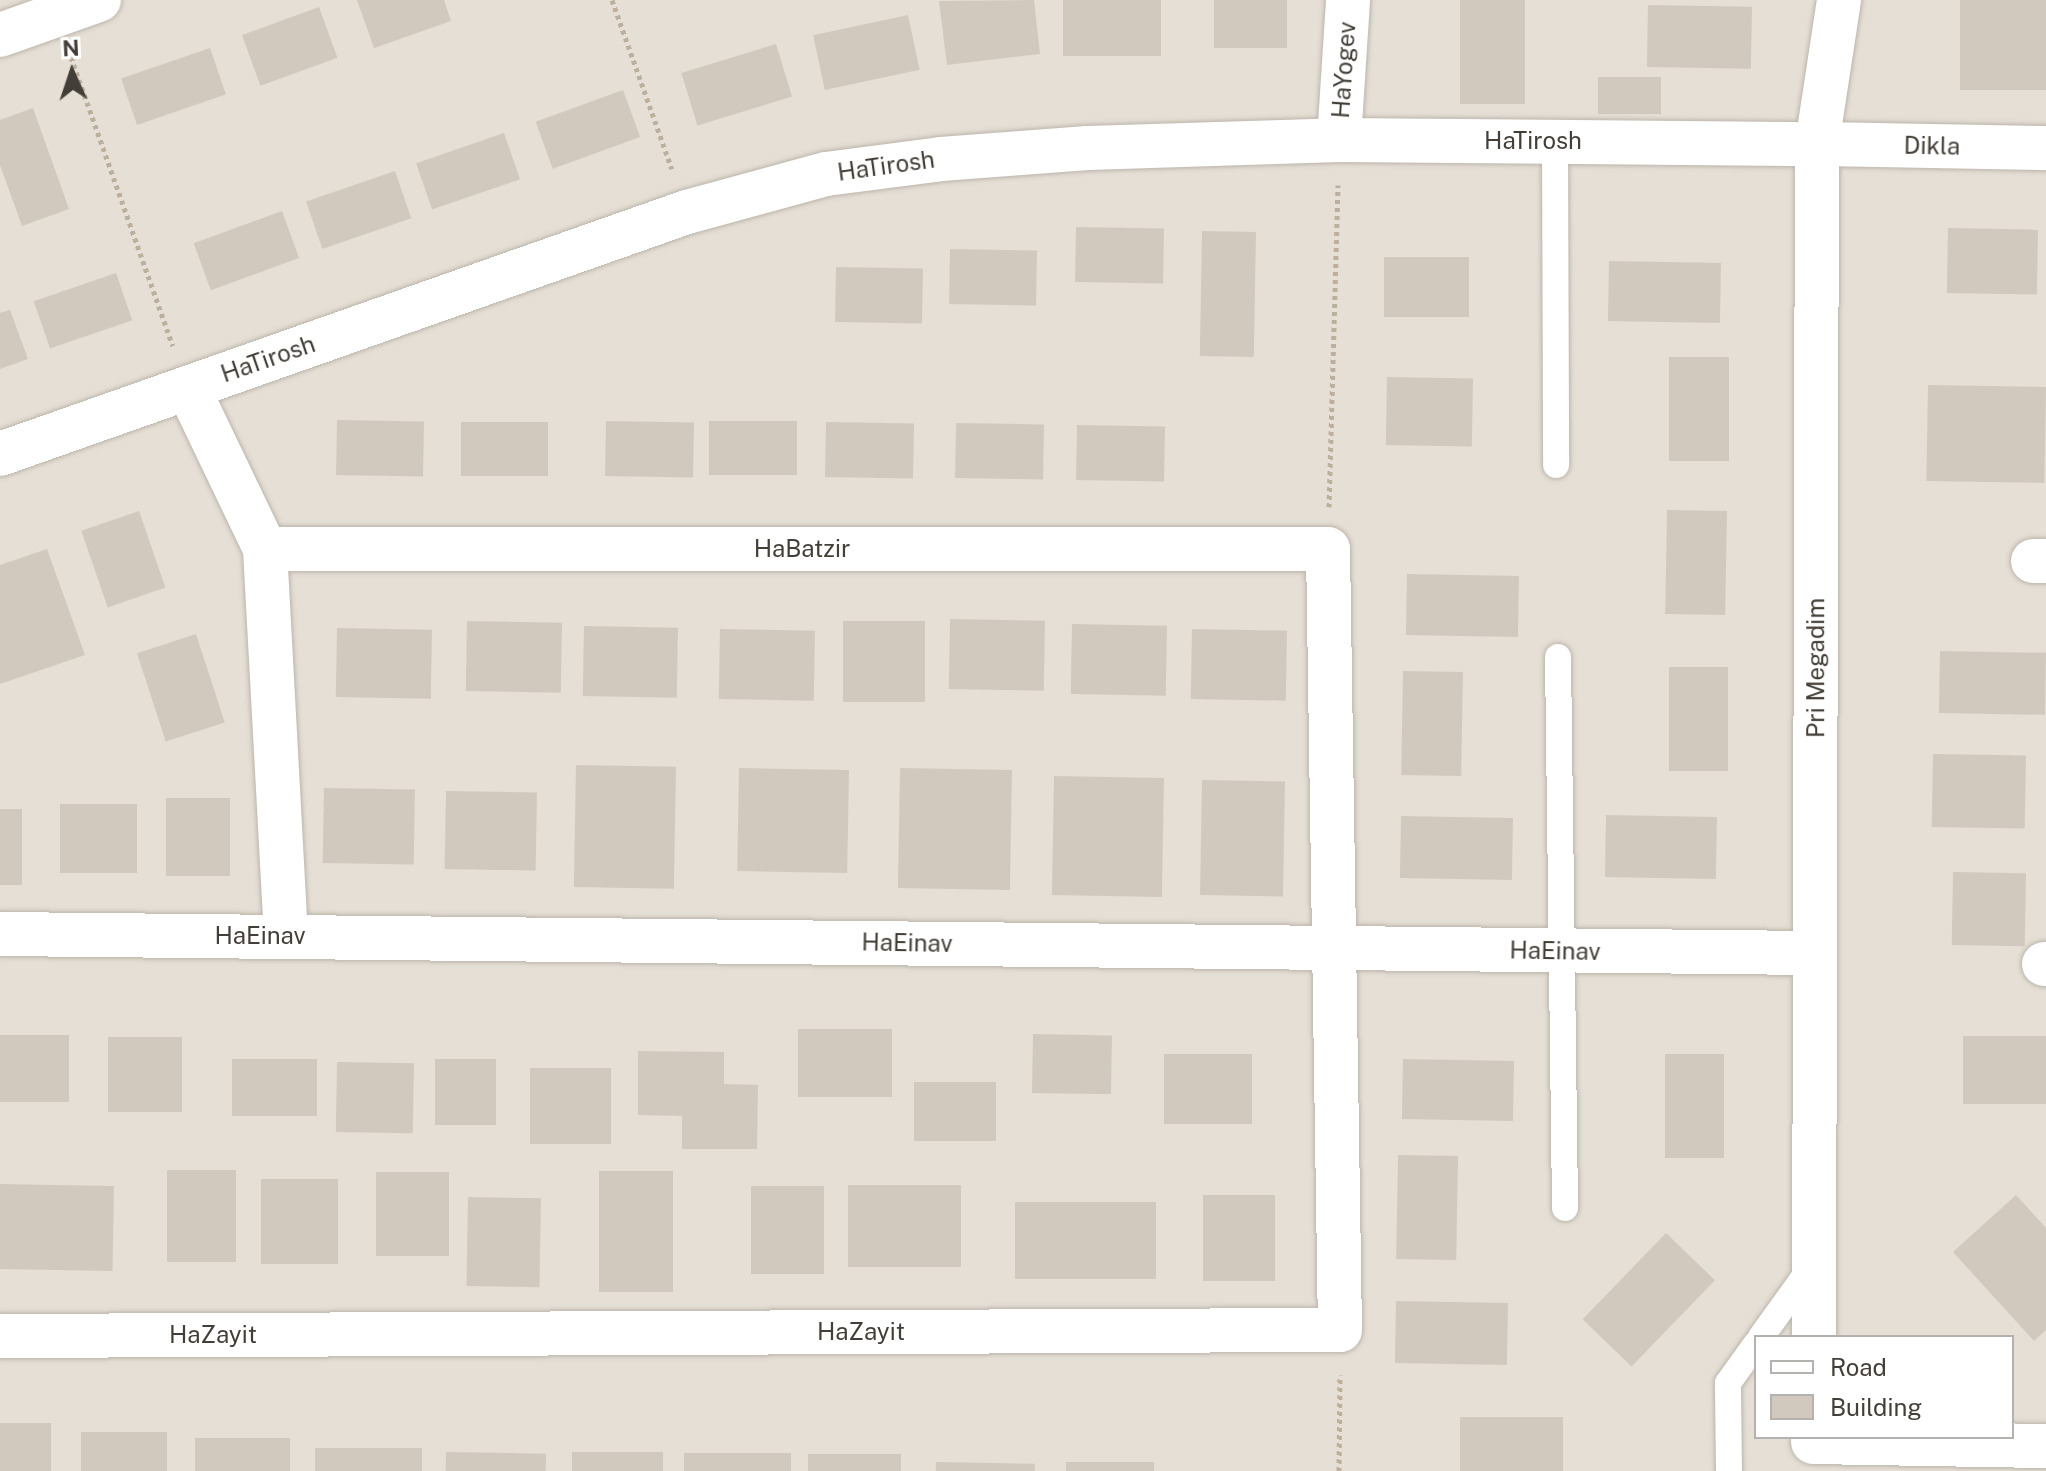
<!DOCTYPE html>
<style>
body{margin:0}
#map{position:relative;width:2046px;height:1471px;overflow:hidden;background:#f1eee7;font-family:"Public Sans",sans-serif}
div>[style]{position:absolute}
.residential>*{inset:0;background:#e5dfd6}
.building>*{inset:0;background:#d2c9be;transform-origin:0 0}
.path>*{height:5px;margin-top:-2.5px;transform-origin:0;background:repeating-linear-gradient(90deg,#bcaf9d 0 4px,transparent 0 8px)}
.roads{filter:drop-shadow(0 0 2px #bcb5ab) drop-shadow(0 0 2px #bcb5ab)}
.service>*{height:26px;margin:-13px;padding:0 13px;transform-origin:13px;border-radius:13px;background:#fff}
.minor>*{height:44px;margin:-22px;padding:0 22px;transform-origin:22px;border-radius:22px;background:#fff}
.tertiary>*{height:44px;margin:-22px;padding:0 22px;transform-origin:22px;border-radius:22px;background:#fff}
span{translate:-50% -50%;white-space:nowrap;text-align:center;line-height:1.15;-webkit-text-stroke:7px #fff;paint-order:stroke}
.street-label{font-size:24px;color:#433e37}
.legend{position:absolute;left:1754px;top:1335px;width:260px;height:104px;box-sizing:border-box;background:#fff;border:2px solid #b4b2af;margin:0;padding:10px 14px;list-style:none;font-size:24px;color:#433e37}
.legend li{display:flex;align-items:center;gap:16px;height:40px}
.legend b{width:40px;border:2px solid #b4b2af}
.north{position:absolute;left:32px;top:32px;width:80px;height:80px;-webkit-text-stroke:6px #fff;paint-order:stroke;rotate:357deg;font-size:22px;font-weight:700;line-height:32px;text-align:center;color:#433e37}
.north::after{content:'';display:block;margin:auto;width:28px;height:36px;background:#433e37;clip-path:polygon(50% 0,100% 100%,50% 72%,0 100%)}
</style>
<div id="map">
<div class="residential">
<i style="clip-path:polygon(evenodd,0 0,2046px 0,2046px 1471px,0 1471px,0 0,1756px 1337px,2012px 1337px,2012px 1437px,1756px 1437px,1756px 1337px)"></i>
</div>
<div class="building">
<i style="clip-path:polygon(357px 0,444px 0,451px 21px,374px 48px)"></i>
<i style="clip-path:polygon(1034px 0,1040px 54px,947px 65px,939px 1px)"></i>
<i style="left:1063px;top:0;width:98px;height:56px"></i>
<i style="left:1214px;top:0;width:73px;height:48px"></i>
<i style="left:1460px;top:0;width:65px;height:104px"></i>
<i style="left:1960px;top:0;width:86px;height:90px"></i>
<i style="left:1648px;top:5px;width:104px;height:62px;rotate:1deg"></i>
<i style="left:319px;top:7px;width:54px;height:82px;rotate:70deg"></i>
<i style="left:908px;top:15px;width:56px;height:97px;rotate:78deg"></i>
<i style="left:776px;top:44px;width:55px;height:99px;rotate:73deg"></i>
<i style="left:210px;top:48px;width:49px;height:94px;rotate:71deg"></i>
<i style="left:1598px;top:77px;width:63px;height:37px"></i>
<i style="left:623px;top:90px;width:50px;height:93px;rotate:70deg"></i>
<i style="clip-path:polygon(33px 108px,69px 209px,22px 226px,0 165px,0 120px)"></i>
<i style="left:504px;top:133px;width:49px;height:93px;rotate:71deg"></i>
<i style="left:395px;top:171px;width:50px;height:94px;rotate:71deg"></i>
<i style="left:282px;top:211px;width:50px;height:94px;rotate:70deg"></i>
<i style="left:1076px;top:227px;width:88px;height:55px;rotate:1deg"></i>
<i style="left:1948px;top:228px;width:90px;height:65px;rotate:1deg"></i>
<i style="left:1202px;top:231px;width:54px;height:125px;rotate:1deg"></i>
<i style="left:950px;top:249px;width:87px;height:55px;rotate:1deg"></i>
<i style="left:1384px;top:257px;width:85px;height:60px"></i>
<i style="left:1609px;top:261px;width:112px;height:60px;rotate:1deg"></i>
<i style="left:836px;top:267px;width:87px;height:55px;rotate:1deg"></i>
<i style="left:116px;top:273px;width:50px;height:87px;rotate:71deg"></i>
<i style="clip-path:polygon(10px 310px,28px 359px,0 369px,0 313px)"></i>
<i style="left:1669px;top:357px;width:60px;height:104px"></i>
<i style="left:1387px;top:377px;width:86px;height:68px;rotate:1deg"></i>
<i style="left:1928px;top:385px;width:118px;height:96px;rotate:1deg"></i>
<i style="left:337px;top:420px;width:87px;height:55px;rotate:1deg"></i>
<i style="left:606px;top:421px;width:88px;height:55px;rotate:1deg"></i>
<i style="left:709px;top:421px;width:88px;height:54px"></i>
<i style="left:461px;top:422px;width:87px;height:54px"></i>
<i style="left:826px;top:422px;width:88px;height:55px;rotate:1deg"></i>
<i style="left:956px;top:423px;width:88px;height:55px;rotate:1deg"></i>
<i style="left:1077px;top:425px;width:88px;height:55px;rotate:1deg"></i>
<i style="left:1667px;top:510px;width:60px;height:104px;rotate:1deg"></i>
<i style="left:139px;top:511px;width:81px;height:61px;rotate:71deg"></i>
<i style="clip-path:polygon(47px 549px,85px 655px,0 684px,0 565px)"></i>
<i style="left:1407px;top:574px;width:112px;height:61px;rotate:1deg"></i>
<i style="left:950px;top:619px;width:95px;height:70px;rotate:1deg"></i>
<i style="left:467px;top:621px;width:95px;height:70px;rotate:1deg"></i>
<i style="left:843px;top:621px;width:82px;height:81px"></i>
<i style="left:1072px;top:624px;width:95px;height:70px;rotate:1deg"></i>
<i style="left:584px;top:626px;width:94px;height:70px;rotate:1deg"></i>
<i style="left:337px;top:628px;width:95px;height:69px;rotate:1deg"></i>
<i style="left:720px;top:629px;width:95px;height:70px;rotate:1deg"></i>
<i style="left:1192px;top:629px;width:95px;height:70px;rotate:1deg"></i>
<i style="left:196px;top:634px;width:93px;height:62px;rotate:72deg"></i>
<i style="left:1940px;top:651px;width:106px;height:62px;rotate:1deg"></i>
<i style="left:1669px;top:667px;width:59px;height:104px"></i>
<i style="left:1403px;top:671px;width:60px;height:104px;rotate:1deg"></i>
<i style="left:1933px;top:754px;width:93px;height:73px;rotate:1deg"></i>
<i style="left:576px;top:765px;width:100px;height:122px;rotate:1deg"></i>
<i style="left:739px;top:768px;width:110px;height:103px;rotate:1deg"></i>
<i style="left:900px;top:768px;width:112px;height:120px;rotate:1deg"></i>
<i style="left:1054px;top:776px;width:110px;height:119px;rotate:1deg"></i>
<i style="left:1202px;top:780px;width:83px;height:115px;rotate:1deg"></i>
<i style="left:324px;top:788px;width:91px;height:75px;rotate:1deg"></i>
<i style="left:446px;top:791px;width:91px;height:78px;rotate:1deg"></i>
<i style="left:166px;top:798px;width:64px;height:78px"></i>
<i style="left:137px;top:804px;width:69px;height:77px;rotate:90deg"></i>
<i style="left:0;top:809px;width:22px;height:76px"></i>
<i style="left:1606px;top:815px;width:111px;height:62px;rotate:1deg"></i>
<i style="left:1401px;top:816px;width:112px;height:62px;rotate:1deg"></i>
<i style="left:1953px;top:872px;width:73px;height:73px;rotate:1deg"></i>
<i style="left:798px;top:1029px;width:94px;height:68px"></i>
<i style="left:1033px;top:1034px;width:79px;height:59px;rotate:1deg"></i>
<i style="left:0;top:1035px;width:69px;height:67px"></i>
<i style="left:2046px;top:1036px;width:68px;height:83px;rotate:90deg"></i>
<i style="left:182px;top:1037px;width:75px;height:74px;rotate:90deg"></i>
<i style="clip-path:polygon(638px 1051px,724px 1052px,724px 1084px,758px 1085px,757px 1149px,682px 1149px,682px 1116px,638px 1115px)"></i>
<i style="left:1164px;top:1054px;width:88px;height:70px"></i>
<i style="left:1665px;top:1054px;width:59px;height:104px"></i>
<i style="left:232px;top:1059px;width:85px;height:57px"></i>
<i style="left:496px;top:1059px;width:66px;height:61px;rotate:90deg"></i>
<i style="left:1403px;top:1059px;width:111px;height:60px;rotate:1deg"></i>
<i style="left:337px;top:1062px;width:77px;height:70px;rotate:1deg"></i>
<i style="left:530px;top:1068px;width:81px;height:76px"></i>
<i style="left:914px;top:1082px;width:82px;height:59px"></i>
<i style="left:1398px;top:1155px;width:60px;height:104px;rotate:1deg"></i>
<i style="left:167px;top:1170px;width:69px;height:92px"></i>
<i style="left:599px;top:1171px;width:74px;height:121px"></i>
<i style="left:376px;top:1172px;width:73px;height:84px"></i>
<i style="left:261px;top:1179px;width:77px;height:85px"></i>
<i style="left:0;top:1184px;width:114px;height:85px;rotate:1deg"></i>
<i style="left:848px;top:1185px;width:113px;height:82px"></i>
<i style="left:751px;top:1186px;width:73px;height:88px"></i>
<i style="left:1203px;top:1195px;width:72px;height:86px"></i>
<i style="clip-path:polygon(2016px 1195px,2046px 1228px,2046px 1330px,2034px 1341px,1953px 1252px)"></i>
<i style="left:468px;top:1197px;width:73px;height:89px;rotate:1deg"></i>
<i style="left:1015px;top:1202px;width:141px;height:77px"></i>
<i style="left:1666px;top:1233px;width:68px;height:120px;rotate:44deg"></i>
<i style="left:1396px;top:1301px;width:112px;height:62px;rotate:1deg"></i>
<i style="left:1460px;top:1417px;width:103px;height:54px"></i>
<i style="left:0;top:1423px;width:51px;height:48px"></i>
<i style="left:81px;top:1432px;width:86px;height:39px"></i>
<i style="left:195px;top:1438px;width:95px;height:33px"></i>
<i style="left:315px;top:1448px;width:107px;height:23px"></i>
<i style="left:446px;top:1452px;width:100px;height:19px;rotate:1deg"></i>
<i style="left:572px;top:1452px;width:91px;height:19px"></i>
<i style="left:684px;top:1453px;width:107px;height:18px"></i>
<i style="left:808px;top:1454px;width:93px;height:17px"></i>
<i style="left:936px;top:1462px;width:99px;height:9px;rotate:1deg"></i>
<i style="left:1066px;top:1462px;width:88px;height:9px"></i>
</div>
<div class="path">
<i style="left:612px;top:0;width:179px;rotate:70.5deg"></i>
<i style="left:71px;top:57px;width:306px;rotate:70.6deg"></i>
<i style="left:1329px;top:507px;width:322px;rotate:-88.4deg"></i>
<i style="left:1339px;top:1471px;width:96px;rotate:-89.4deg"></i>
</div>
<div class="roads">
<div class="service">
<i style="left:1555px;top:141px;width:324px;rotate:89.8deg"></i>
<i style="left:1558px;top:657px;width:551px;rotate:89.27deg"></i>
<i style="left:1761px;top:1337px;width:87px;rotate:-54.3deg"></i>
<i style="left:1729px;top:1471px;width:88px;rotate:-90.7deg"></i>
<i style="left:1728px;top:1383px;width:48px;rotate:-54.3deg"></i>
</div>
<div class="minor">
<i style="left:0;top:35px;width:105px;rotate:-19.5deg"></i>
<i style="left:1339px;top:140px;width:140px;rotate:-86.3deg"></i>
<i style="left:1817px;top:144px;width:229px;rotate:1deg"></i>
<i style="left:188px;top:388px;width:178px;rotate:64.4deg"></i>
<i style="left:2033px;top:561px;width:13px"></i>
<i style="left:0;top:934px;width:1815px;rotate:0.6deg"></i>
<i style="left:2044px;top:964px;width:2px"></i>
<i style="left:0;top:1336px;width:1340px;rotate:-0.26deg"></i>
<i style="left:1340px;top:1330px;width:781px;rotate:-90.88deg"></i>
<i style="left:1328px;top:549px;width:1063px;rotate:180deg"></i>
<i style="left:265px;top:549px;width:388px;rotate:86.9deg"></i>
</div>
<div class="tertiary">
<i style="left:0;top:454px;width:728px;rotate:-19.41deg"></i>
<i style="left:687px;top:212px;width:144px;rotate:-15.3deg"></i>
<i style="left:826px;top:174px;width:116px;rotate:-7.4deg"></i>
<i style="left:941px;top:159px;width:147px;rotate:-4.3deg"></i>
<i style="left:1088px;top:148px;width:251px;rotate:-1.8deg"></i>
<i style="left:1339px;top:140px;width:478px;rotate:0.5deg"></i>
<i style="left:1814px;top:1337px;width:1193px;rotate:-89.86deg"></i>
<i style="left:1817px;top:144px;width:146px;rotate:-81.3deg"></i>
<i style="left:1813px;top:1442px;width:233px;rotate:1deg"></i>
</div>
</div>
<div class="street-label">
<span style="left:1344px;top:70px;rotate:-86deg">HaYogev</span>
<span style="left:1533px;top:141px">HaTirosh</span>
<span style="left:1932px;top:146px;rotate:1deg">Dikla</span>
<span style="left:886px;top:166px;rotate:-8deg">HaTirosh</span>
<span style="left:268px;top:359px;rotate:-19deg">HaTirosh</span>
<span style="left:802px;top:549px">HaBatzir</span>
<span style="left:1816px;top:668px;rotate:-90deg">Pri Megadim</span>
<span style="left:260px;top:936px">HaEinav</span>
<span style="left:907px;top:943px;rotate:1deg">HaEinav</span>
<span style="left:1555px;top:951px;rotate:1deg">HaEinav</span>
<span style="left:861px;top:1332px">HaZayit</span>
<span style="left:213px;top:1335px">HaZayit</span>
</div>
<ul class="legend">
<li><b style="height:10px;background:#fff"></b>Road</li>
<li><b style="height:22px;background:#d2c9be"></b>Building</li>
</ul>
<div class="north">N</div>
</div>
